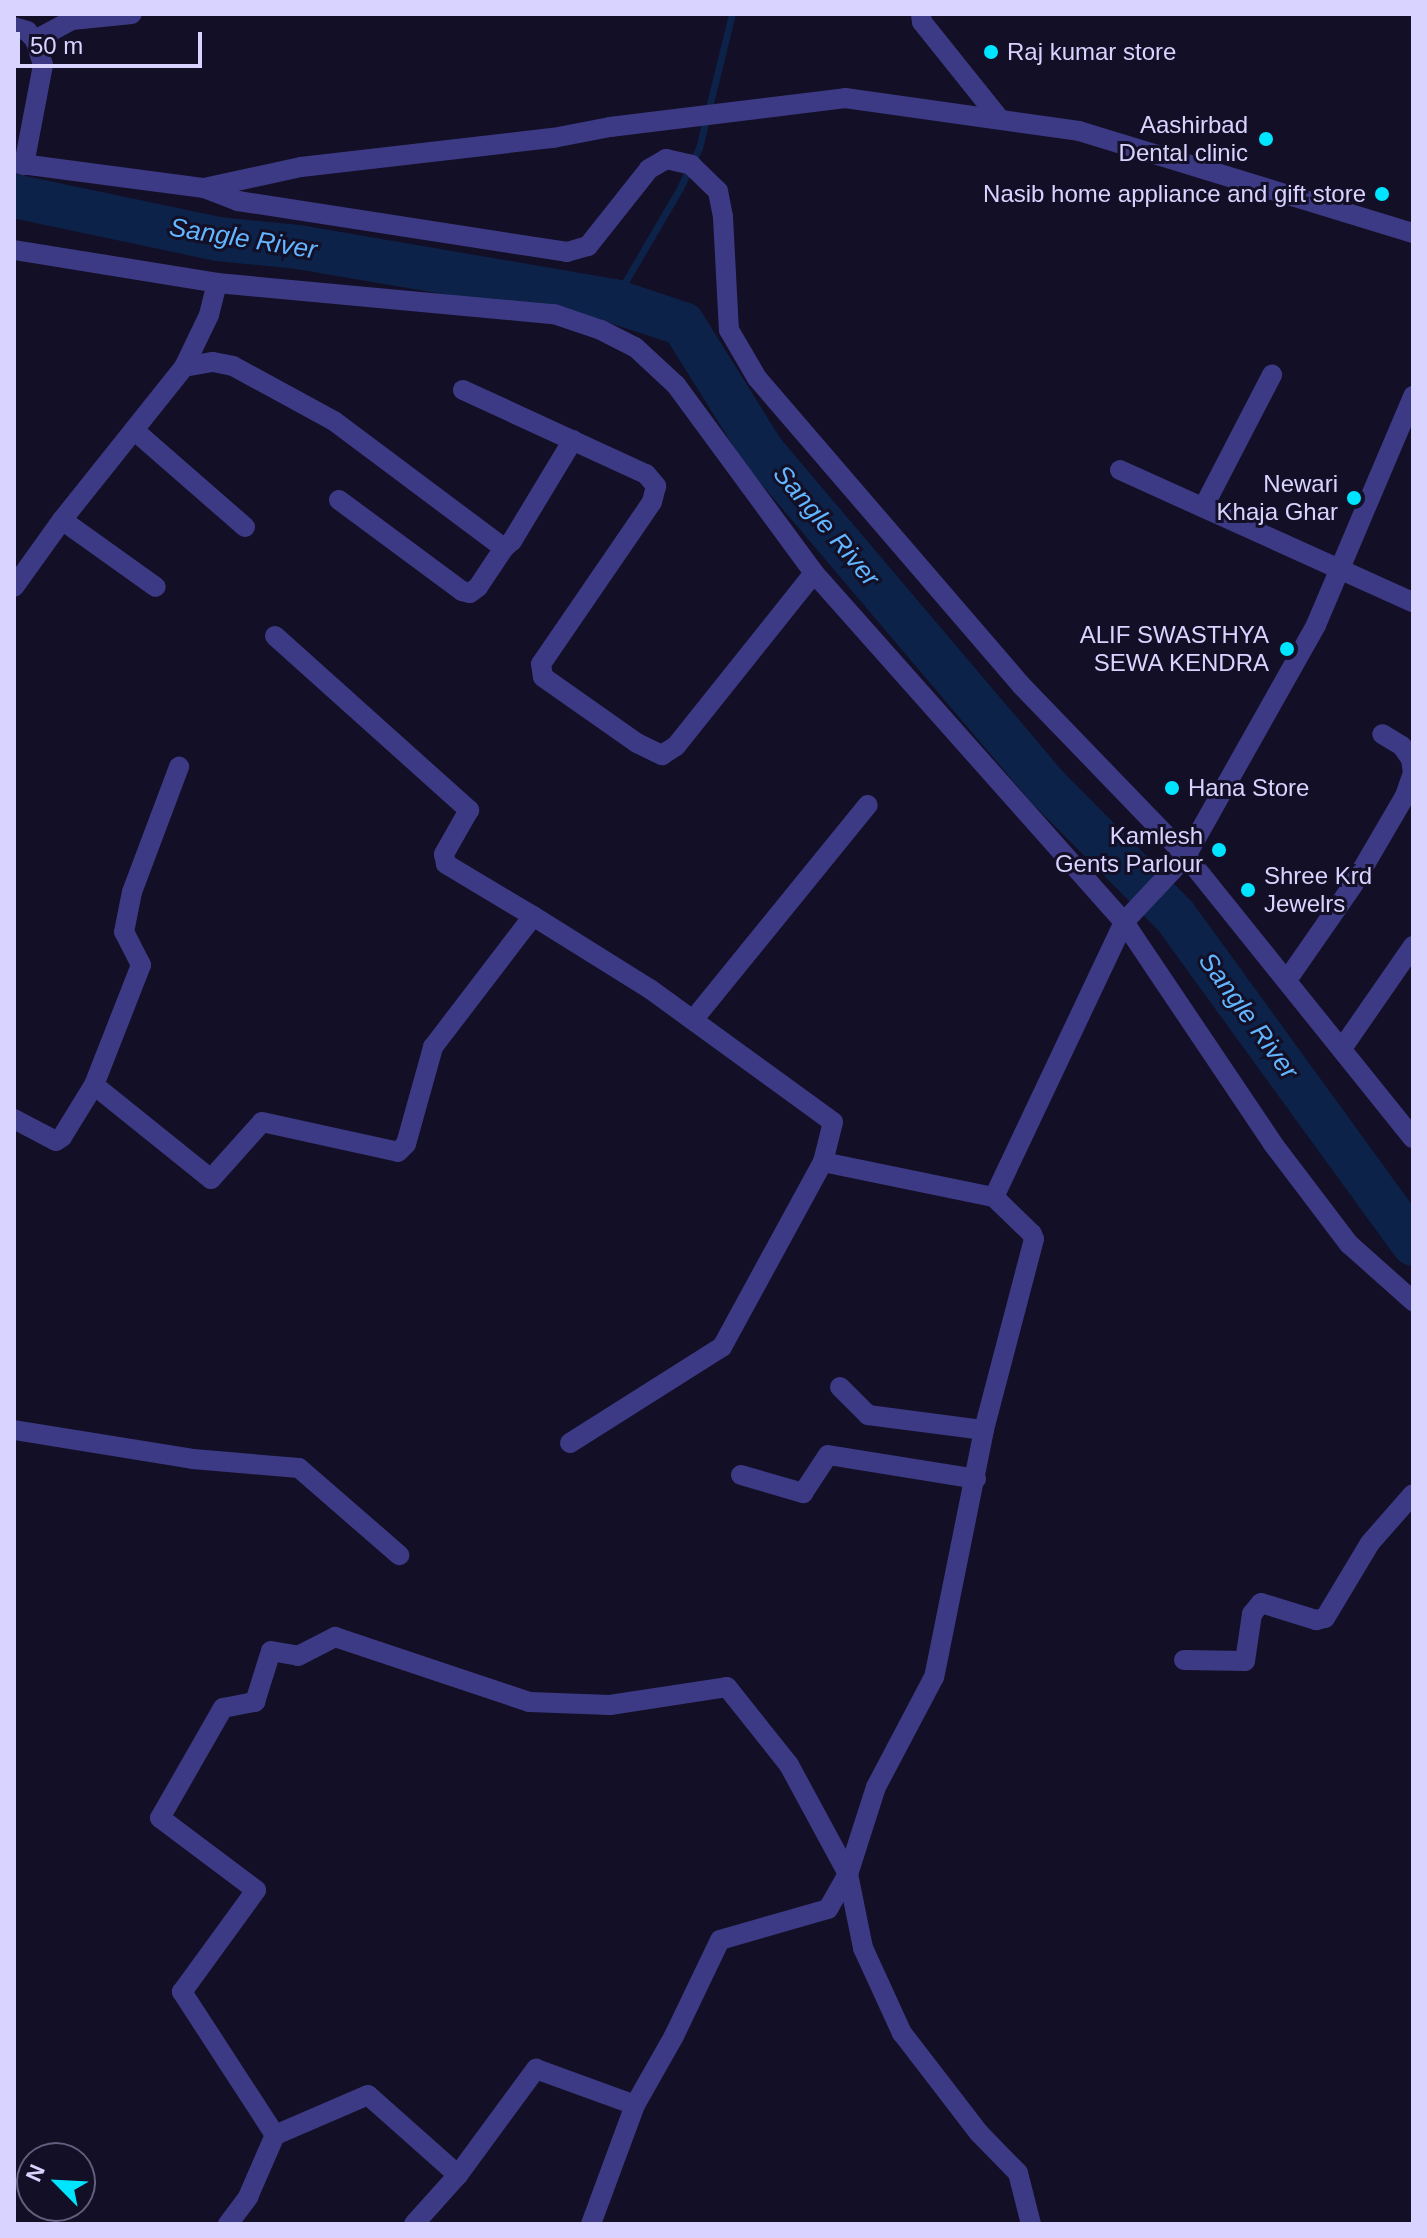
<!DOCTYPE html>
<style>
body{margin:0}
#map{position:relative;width:1427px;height:2238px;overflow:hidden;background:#130f26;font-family:Helvetica,sans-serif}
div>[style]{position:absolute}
.stream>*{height:7px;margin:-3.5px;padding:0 3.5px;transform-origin:3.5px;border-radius:3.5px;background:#0c2248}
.river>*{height:44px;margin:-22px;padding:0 22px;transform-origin:22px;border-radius:22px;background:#0c2248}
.minor>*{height:20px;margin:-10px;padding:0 10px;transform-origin:10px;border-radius:10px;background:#3d3a85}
.dots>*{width:22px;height:22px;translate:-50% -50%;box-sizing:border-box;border:4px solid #130f26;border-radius:50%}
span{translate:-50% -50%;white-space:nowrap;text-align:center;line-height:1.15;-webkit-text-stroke:6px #130f26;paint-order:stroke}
.poi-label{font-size:24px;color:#d9d4ff}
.left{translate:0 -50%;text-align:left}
.right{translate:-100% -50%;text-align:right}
.water-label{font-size:26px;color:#62b6ff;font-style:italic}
.frame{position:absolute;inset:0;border:16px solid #d9d4ff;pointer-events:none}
.north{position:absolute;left:16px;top:2142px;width:80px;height:80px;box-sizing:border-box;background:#130f26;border:2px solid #625e7d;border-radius:50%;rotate:294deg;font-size:22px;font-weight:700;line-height:32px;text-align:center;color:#d9d4ff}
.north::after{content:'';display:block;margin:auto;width:28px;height:36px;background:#00e5ff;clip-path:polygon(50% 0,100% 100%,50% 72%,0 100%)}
.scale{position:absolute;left:16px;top:32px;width:186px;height:36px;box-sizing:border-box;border:4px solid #d9d4ff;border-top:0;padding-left:10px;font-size:24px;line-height:28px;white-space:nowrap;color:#d9d4ff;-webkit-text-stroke:6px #130f26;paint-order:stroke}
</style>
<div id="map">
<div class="stream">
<i style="left:614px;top:301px;width:131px;rotate:-59.7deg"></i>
<i style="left:680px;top:188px;width:44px;rotate:-64.6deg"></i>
<i style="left:699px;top:148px;width:138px;rotate:-76.2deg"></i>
</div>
<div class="river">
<i style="left:14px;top:196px;width:208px;rotate:11.9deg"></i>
<i style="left:218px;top:239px;width:80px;rotate:5.7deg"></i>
<i style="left:298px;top:247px;width:321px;rotate:9.7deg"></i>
<i style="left:614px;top:301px;width:73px;rotate:18.4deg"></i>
<i style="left:683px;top:324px;width:151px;rotate:58deg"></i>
<i style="left:763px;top:452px;width:441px;rotate:49.7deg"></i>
<i style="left:1048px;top:788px;width:180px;rotate:45.2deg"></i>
<i style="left:1175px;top:916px;width:405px;rotate:54deg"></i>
</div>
<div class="minor">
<i style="left:921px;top:14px;width:8px;rotate:83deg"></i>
<i style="left:922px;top:22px;width:122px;rotate:51.3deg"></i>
<i style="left:14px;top:27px;width:14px;rotate:17deg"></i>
<i style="left:27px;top:31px;width:12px;rotate:48deg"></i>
<i style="left:35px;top:40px;width:26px;rotate:72deg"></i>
<i style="left:43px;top:65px;width:102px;rotate:100.8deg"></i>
<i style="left:35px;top:40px;width:42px;rotate:-28.4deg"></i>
<i style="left:72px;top:20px;width:60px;rotate:-5.7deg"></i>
<i style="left:14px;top:163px;width:192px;rotate:7.5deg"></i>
<i style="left:204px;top:188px;width:99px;rotate:-12.2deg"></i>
<i style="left:301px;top:167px;width:254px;rotate:-6.6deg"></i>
<i style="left:553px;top:138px;width:58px;rotate:-10.9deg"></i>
<i style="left:610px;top:127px;width:237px;rotate:-7deg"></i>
<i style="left:845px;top:98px;width:236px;rotate:8deg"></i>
<i style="left:1079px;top:131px;width:349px;rotate:17deg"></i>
<i style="left:204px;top:188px;width:36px;rotate:21deg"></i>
<i style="left:238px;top:201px;width:333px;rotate:8.8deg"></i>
<i style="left:567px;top:252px;width:22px;rotate:-16deg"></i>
<i style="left:588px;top:246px;width:98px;rotate:-51.6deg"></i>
<i style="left:649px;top:169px;width:20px;rotate:-30deg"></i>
<i style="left:666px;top:159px;width:26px;rotate:13deg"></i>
<i style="left:691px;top:165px;width:37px;rotate:44deg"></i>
<i style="left:718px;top:191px;width:26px;rotate:79deg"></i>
<i style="left:723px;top:217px;width:113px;rotate:87deg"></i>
<i style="left:729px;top:330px;width:56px;rotate:59.7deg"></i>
<i style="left:757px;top:378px;width:405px;rotate:49.3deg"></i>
<i style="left:1021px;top:685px;width:238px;rotate:46deg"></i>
<i style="left:1186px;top:856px;width:362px;rotate:51.2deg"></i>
<i style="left:14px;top:250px;width:206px;rotate:9.2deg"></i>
<i style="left:217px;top:283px;width:338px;rotate:5.3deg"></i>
<i style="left:554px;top:314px;width:50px;rotate:18.8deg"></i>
<i style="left:601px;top:330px;width:38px;rotate:27deg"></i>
<i style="left:635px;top:347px;width:56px;rotate:42.8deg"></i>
<i style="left:676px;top:385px;width:233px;rotate:53.7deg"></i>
<i style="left:814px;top:573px;width:467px;rotate:48.4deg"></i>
<i style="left:1124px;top:922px;width:267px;rotate:56.1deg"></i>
<i style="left:1273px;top:1144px;width:126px;rotate:52.8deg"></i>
<i style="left:1349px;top:1244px;width:86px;rotate:41.7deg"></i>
<i style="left:184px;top:367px;width:29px;rotate:-10deg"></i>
<i style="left:213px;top:362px;width:20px;rotate:11deg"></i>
<i style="left:233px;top:366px;width:115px;rotate:28.6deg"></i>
<i style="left:334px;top:421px;width:212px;rotate:36.8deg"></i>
<i style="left:504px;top:548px;width:11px;rotate:-41deg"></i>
<i style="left:512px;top:541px;width:118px;rotate:-58.9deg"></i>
<i style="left:463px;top:390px;width:201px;rotate:24.7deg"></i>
<i style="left:646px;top:474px;width:16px;rotate:50deg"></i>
<i style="left:656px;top:486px;width:16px;rotate:104deg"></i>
<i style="left:652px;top:502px;width:196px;rotate:124.4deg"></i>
<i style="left:541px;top:664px;width:13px;rotate:81deg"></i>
<i style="left:543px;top:677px;width:115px;rotate:35.1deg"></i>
<i style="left:637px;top:743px;width:28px;rotate:26deg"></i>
<i style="left:662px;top:755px;width:17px;rotate:-33deg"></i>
<i style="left:676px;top:746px;width:221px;rotate:-51.4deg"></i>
<i style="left:135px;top:431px;width:146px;rotate:41.1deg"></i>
<i style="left:1120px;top:470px;width:321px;rotate:24.3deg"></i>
<i style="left:339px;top:500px;width:153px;rotate:36.5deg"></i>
<i style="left:462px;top:591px;width:8px;rotate:14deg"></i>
<i style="left:470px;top:593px;width:10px;rotate:-37deg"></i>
<i style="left:478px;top:587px;width:47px;rotate:-56.3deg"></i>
<i style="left:1204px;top:506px;width:148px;rotate:-62.6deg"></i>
<i style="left:62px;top:520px;width:115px;rotate:35.5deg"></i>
<i style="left:14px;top:587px;width:82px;rotate:-54.4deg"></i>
<i style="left:62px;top:520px;width:196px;rotate:-51.4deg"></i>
<i style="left:184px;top:367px;width:58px;rotate:-64.3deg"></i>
<i style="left:209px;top:315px;width:33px;rotate:-76deg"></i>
<i style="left:275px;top:636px;width:261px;rotate:41.9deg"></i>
<i style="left:469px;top:810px;width:51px;rotate:119.6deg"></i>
<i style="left:444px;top:854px;width:10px;rotate:79deg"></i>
<i style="left:446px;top:864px;width:101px;rotate:30.9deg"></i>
<i style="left:1287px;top:980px;width:116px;rotate:-55.2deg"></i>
<i style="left:1353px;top:885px;width:103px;rotate:-59.7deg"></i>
<i style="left:1405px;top:796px;width:24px;rotate:-71deg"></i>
<i style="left:1413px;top:773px;width:14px;rotate:-98deg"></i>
<i style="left:1411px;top:759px;width:16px;rotate:-125deg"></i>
<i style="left:1402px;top:746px;width:23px;rotate:-149deg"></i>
<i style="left:693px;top:1020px;width:277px;rotate:-50.9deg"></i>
<i style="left:1343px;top:1047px;width:123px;rotate:-55.3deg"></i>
<i style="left:94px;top:1085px;width:129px;rotate:-68.6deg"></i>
<i style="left:141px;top:965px;width:37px;rotate:-117deg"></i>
<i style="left:124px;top:932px;width:41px;rotate:-78.7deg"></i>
<i style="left:132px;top:892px;width:134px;rotate:-69.4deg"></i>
<i style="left:14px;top:1119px;width:47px;rotate:27.6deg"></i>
<i style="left:56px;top:1141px;width:7px;rotate:-34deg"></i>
<i style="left:62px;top:1137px;width:61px;rotate:-58.4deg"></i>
<i style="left:94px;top:1085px;width:150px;rotate:38.8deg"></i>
<i style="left:211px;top:1179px;width:76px;rotate:-48.2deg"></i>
<i style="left:262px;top:1122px;width:139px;rotate:12.4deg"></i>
<i style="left:398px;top:1152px;width:11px;rotate:-45deg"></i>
<i style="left:406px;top:1144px;width:101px;rotate:-74.4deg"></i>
<i style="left:433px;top:1047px;width:165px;rotate:-52.6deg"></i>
<i style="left:533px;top:916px;width:138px;rotate:32deg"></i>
<i style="left:650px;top:989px;width:226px;rotate:36deg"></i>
<i style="left:833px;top:1122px;width:41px;rotate:104deg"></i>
<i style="left:823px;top:1162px;width:175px;rotate:11.6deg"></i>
<i style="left:994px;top:1197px;width:53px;rotate:44.2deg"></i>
<i style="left:1032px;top:1234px;width:5px;rotate:68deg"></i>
<i style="left:1034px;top:1239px;width:197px;rotate:104.7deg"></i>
<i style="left:984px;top:1430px;width:252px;rotate:101.4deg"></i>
<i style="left:934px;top:1677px;width:124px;rotate:117.8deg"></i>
<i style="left:876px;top:1787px;width:91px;rotate:107.8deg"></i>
<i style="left:848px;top:1874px;width:40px;rotate:119.7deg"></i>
<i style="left:828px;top:1909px;width:112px;rotate:164deg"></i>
<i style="left:720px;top:1940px;width:106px;rotate:115.6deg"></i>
<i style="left:674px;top:2036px;width:79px;rotate:119.5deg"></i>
<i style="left:635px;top:2105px;width:127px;rotate:110.3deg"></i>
<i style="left:994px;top:1197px;width:304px;rotate:-64.7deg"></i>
<i style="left:1124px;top:922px;width:91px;rotate:-46.8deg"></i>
<i style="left:1186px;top:856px;width:265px;rotate:-60.6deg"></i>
<i style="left:1316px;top:625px;width:249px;rotate:-67deg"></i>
<i style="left:840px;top:1387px;width:40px;rotate:45deg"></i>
<i style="left:868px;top:1415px;width:117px;rotate:7.4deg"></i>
<i style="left:14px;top:1430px;width:181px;rotate:9.2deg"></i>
<i style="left:193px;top:1459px;width:106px;rotate:4.9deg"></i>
<i style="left:299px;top:1468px;width:133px;rotate:41deg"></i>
<i style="left:570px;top:1443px;width:180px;rotate:-32.3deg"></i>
<i style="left:722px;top:1347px;width:211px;rotate:-61.4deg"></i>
<i style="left:741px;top:1475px;width:65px;rotate:16.2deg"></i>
<i style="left:803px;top:1493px;width:45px;rotate:-56.7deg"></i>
<i style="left:828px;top:1455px;width:150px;rotate:9.2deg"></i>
<i style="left:1184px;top:1660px;width:61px;rotate:0.9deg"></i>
<i style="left:1245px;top:1661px;width:48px;rotate:-81.5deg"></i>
<i style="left:1252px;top:1614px;width:14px;rotate:-51deg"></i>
<i style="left:1261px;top:1603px;width:58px;rotate:17.2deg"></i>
<i style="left:1316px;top:1620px;width:9px;rotate:-13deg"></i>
<i style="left:1325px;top:1618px;width:87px;rotate:-59deg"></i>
<i style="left:1370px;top:1543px;width:65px;rotate:-48.7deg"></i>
<i style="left:458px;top:2175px;width:132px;rotate:-53.7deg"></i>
<i style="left:536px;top:2069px;width:105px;rotate:20deg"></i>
<i style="left:228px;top:2224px;width:34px;rotate:-53deg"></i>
<i style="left:248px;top:2197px;width:68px;rotate:-66.5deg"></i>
<i style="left:414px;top:2224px;width:66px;rotate:-48.1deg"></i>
<i style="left:458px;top:2175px;width:120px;rotate:-138.4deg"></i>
<i style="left:368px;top:2095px;width:101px;rotate:156.7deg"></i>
<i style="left:275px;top:2135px;width:171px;rotate:-123deg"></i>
<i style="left:182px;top:1992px;width:126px;rotate:-54deg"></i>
<i style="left:256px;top:1890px;width:120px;rotate:-143.1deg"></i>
<i style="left:160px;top:1818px;width:127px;rotate:-60.2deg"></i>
<i style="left:223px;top:1708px;width:33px;rotate:-11deg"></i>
<i style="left:255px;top:1702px;width:53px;rotate:-72.6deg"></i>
<i style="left:271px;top:1651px;width:27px;rotate:10deg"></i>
<i style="left:298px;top:1656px;width:42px;rotate:-27.2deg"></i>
<i style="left:335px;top:1637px;width:205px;rotate:18.5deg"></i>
<i style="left:529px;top:1702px;width:81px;rotate:2.1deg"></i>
<i style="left:610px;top:1705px;width:118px;rotate:-8.7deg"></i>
<i style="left:727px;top:1687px;width:100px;rotate:51.5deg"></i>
<i style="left:789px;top:1765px;width:124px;rotate:61.6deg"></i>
<i style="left:848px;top:1874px;width:76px;rotate:78.5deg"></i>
<i style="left:863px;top:1948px;width:94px;rotate:65.4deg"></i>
<i style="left:902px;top:2033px;width:126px;rotate:52.4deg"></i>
<i style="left:979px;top:2133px;width:56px;rotate:45.7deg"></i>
<i style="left:1018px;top:2173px;width:53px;rotate:75.7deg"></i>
</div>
<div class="dots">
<i style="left:991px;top:52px;background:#00e5ff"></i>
<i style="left:1266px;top:139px;background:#00e5ff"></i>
<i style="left:1382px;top:194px;background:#00e5ff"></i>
<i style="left:1354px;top:498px;background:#00e5ff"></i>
<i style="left:1287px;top:649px;background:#00e5ff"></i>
<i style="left:1172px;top:788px;background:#00e5ff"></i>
<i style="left:1219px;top:850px;background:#00e5ff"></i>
<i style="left:1248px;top:890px;background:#00e5ff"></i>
</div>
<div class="poi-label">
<span class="left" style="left:1007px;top:52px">Raj kumar store</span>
<span class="right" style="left:1248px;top:139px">Aashirbad<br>Dental clinic</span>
<span class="right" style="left:1366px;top:194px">Nasib home appliance and gift store</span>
<span class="right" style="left:1338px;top:498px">Newari<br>Khaja Ghar</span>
<span class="right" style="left:1269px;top:649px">ALIF SWASTHYA<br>SEWA KENDRA</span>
<span class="left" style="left:1188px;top:788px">Hana Store</span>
<span class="right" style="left:1203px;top:850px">Kamlesh<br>Gents Parlour</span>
<span class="left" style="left:1264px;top:890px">Shree Krd<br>Jewelrs</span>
</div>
<div class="water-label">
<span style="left:243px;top:239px;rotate:9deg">Sangle River</span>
<span style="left:826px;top:526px;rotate:50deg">Sangle River</span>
<span style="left:1248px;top:1016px;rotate:54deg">Sangle River</span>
</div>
<div class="frame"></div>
<div class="north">N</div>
<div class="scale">50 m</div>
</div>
